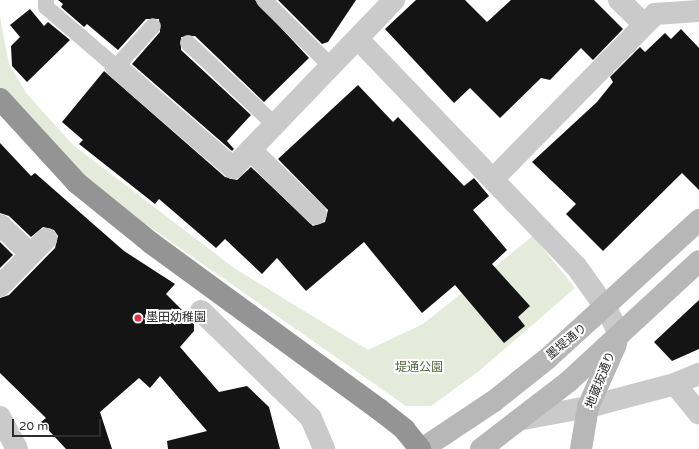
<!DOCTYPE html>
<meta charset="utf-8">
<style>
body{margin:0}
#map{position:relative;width:699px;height:449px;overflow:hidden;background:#fff;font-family:"Varela Round","Noto Sans JP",sans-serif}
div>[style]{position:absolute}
.green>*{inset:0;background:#e4ebda}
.building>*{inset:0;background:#141414}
.lane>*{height:16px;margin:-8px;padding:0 8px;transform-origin:8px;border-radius:8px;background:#cacaca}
.street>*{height:22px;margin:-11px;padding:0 11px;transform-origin:11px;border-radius:11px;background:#cacaca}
.secondary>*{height:22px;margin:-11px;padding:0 11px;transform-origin:11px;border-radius:11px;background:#b7b7b7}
.highway>*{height:22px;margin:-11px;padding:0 11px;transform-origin:11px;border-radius:11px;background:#949494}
.dots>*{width:11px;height:11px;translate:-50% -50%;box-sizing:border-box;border:2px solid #fff;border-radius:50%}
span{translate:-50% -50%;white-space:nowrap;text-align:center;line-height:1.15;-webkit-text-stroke:4px #fff;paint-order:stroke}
.poi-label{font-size:12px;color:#2d2d2d}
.left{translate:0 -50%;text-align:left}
.street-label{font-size:12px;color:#2d2d2d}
.park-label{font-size:12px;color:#53693a}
.scale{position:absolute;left:12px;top:419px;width:89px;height:18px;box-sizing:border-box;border:2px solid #2d2d2d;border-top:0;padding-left:5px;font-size:12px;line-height:14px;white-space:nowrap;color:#2d2d2d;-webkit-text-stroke:3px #fff;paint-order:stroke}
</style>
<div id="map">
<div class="green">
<i style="clip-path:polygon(0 17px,9px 64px,27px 94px,73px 145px,234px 268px,368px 350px,423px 324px,533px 236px,575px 288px,479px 371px,431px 406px,406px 406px,77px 176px,0 91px)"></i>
</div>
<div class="building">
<i style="clip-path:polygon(58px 0,255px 0,309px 58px,264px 102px,195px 36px,181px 37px,181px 50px,251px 115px,227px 141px,234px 149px,232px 151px,132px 64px,160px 32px,159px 19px,146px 19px,118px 50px,87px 24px,84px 27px,61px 7px,63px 4px)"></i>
<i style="clip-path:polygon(278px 0,356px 0,328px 42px,322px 44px)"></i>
<i style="clip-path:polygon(416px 0,465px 0,487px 22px,511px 0,594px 0,623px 29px,593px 60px,581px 48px,550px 80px,541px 78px,500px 118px,470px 88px,454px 103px,385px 29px)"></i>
<i style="clip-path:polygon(30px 9px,44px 26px,48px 22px,70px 40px,27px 82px,12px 66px,11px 46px,20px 37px,10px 25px)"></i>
<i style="clip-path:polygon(681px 29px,699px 48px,699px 190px,682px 173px,603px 251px,566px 214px,576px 204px,532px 162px,597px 102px,613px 82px,610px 77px,640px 47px,645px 52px,665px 33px,671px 39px)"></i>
<i style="clip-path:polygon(104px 71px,225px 177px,237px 180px,251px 167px,313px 226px,325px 222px,328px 210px,278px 159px,358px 85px,393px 122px,398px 117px,464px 186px,474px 178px,489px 196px,473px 210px,507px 250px,492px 264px,530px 306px,518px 317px,525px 326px,504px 343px,455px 285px,422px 313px,364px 242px,306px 291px,277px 258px,262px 274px,225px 239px,216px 248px,159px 199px,155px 204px,79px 144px,83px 140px,62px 122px)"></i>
<i style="clip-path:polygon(0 143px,31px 176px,35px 173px,124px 251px,175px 284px,166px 294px,194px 322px,194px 331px,180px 347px,219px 392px,247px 386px,269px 407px,280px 449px,168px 449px,167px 441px,207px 431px,160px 376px,150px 388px,139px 378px,100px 412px,112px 449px,66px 449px,41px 422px,46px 418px,0 373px,0 298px,9px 295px,55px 248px,58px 236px,54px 230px,43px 227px,31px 237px,9px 216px,0 213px)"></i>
<i style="clip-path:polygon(0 242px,13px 255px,0 268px)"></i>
<i style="clip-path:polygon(699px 300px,699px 349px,672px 361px,654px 342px)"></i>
</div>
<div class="lane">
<i style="left:46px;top:0;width:7px;rotate:90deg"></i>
<i style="left:46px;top:7px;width:92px;rotate:40.6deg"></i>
<i style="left:116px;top:67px;width:55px;rotate:-47.9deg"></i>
<i style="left:264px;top:0;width:94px;rotate:44.6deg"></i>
<i style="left:188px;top:43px;width:120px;rotate:43.3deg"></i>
</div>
<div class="street">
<i style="left:619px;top:0;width:35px;rotate:44deg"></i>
<i style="left:358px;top:39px;width:315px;rotate:46.2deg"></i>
<i style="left:576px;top:266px;width:52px;rotate:54.5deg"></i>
<i style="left:606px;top:308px;width:30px;rotate:63deg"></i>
<i style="left:116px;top:67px;width:155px;rotate:40.8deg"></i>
<i style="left:233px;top:168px;width:233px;rotate:-46.2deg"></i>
<i style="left:251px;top:150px;width:91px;rotate:44.6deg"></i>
<i style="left:494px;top:178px;width:230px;rotate:-45.5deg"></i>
<i style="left:655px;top:14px;width:44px;rotate:-3.9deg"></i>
<i style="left:0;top:225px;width:42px;rotate:43.1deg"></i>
<i style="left:0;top:286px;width:66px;rotate:-45.6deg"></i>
<i style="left:201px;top:311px;width:153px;rotate:44.2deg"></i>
<i style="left:311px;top:418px;width:34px;rotate:67deg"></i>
<i style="left:675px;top:384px;width:38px;rotate:51deg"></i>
<i style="left:0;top:417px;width:36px;rotate:62deg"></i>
<i style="left:523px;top:419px;width:66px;rotate:-10.5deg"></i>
<i style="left:588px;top:407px;width:90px;rotate:-14.8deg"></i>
<i style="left:675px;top:384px;width:26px;rotate:-23deg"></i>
</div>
<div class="secondary">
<i style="left:422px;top:449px;width:87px;rotate:-33.7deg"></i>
<i style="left:494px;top:401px;width:69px;rotate:-38.5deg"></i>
<i style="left:548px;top:358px;width:205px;rotate:-42.4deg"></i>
<i style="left:481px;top:449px;width:110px;rotate:-37.6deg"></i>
<i style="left:568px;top:382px;width:178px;rotate:-42.7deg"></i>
<i style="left:581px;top:449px;width:43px;rotate:-80.5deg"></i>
<i style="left:588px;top:407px;width:69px;rotate:-66deg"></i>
</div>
<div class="highway">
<i style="left:0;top:99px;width:114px;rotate:47.5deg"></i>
<i style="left:77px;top:183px;width:95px;rotate:39deg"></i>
<i style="left:151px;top:243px;width:283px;rotate:36.1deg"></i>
<i style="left:380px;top:410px;width:31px;rotate:38deg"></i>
<i style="left:404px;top:429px;width:26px;rotate:51deg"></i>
</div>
<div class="dots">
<i style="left:138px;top:318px;background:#e62d45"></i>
</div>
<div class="poi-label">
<span class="left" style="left:146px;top:318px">墨田幼稚園</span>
</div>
<div class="street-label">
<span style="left:567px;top:342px;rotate:-40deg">墨堤通り</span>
<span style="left:601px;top:380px;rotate:-68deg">地蔵坂通り</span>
</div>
<div class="park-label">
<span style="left:419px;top:368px">堤通公園</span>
</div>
<div class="scale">20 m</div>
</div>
